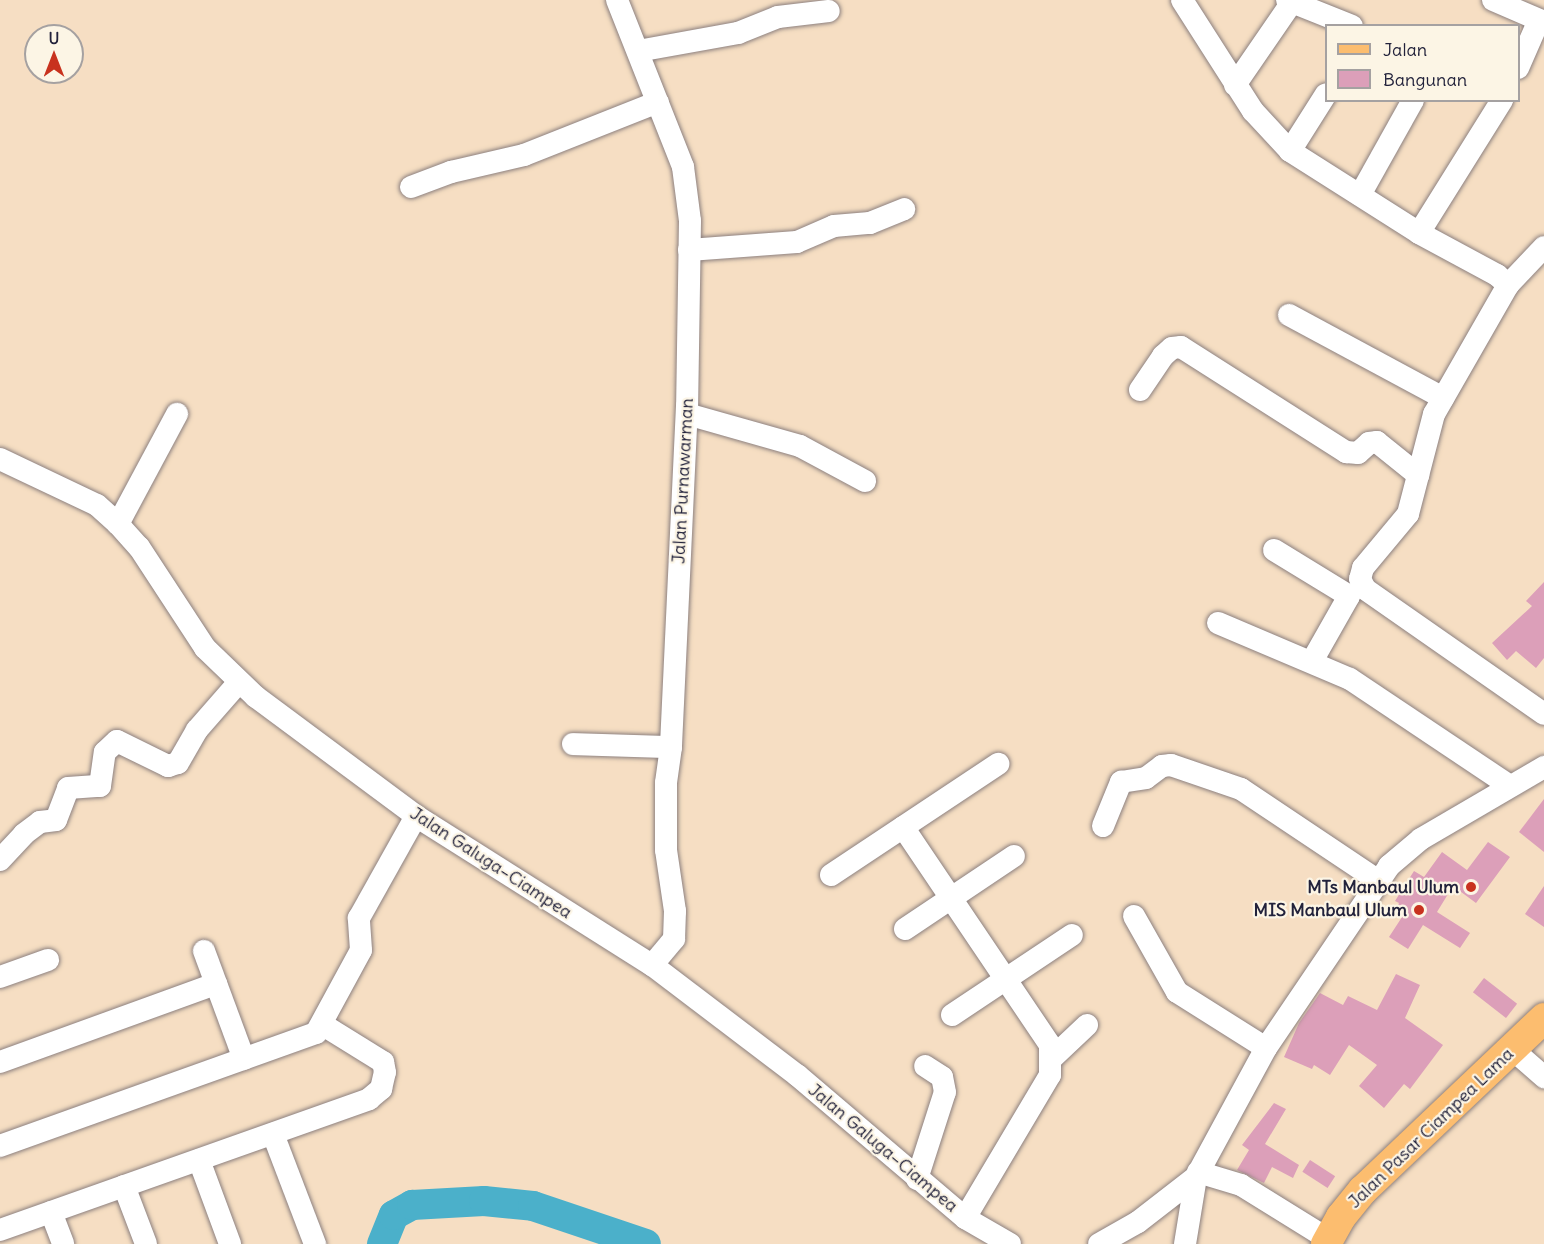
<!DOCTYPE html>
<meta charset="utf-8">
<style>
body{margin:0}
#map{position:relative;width:1544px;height:1244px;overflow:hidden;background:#f6dec3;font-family:Delius,sans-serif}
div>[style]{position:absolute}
.river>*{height:30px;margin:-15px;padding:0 15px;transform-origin:15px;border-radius:15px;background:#4bb0ca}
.building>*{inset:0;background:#dc9fb9;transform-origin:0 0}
.roads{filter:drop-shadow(0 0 2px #8c807f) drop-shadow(0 0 2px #8c807f)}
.minor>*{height:22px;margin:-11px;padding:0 11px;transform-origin:11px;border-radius:11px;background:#fff}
.major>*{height:30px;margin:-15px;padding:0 15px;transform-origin:15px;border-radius:15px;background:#fcbd6f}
.dots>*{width:16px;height:16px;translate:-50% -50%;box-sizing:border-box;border:3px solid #fcf5e5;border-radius:50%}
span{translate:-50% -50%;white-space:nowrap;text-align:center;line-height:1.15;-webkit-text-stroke:4.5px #fcf5e5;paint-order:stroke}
.street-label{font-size:18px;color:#22223b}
.poi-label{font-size:18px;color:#22223b;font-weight:700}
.right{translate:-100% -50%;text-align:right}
.legend{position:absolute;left:1325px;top:24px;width:195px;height:78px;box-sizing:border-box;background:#fcf5e5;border:2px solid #a5a1a1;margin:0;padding:8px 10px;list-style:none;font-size:18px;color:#22223b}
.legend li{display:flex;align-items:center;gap:12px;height:30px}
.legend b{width:30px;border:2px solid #a5a1a1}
.north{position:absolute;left:24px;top:24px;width:60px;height:60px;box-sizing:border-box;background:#fcf5e5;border:2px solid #a5a1a1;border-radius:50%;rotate:0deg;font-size:16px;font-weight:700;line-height:24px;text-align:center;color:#22223b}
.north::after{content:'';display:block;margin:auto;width:21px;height:27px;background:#c8321e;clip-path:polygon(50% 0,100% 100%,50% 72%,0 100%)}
</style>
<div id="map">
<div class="river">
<i style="left:382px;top:1244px;width:31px;rotate:-68deg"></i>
<i style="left:394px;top:1215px;width:21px;rotate:-29deg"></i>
<i style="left:412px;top:1205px;width:72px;rotate:-3.2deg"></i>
<i style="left:484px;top:1201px;width:49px;rotate:5.8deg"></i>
<i style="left:533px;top:1206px;width:119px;rotate:18.6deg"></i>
</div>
<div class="building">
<i style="clip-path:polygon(1544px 582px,1544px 658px,1536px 668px,1516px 651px,1507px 660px,1492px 643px,1532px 606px,1526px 601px)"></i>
<i style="clip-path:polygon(1544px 799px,1544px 852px,1519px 832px)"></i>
<i style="clip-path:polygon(1488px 842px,1510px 857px,1476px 903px,1453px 886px,1437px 912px,1470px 933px,1460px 948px,1423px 925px,1408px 949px,1389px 937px,1404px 914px,1396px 909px,1399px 903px,1395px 901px,1414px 871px,1424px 877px,1442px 852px,1467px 870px)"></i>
<i style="clip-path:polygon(1544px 886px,1544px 927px,1525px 914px)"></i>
<i style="clip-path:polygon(1396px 974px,1420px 985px,1405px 1018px,1443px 1045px,1410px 1089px,1404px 1084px,1384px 1108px,1359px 1086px,1377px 1065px,1349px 1045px,1330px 1075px,1314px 1065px,1312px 1069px,1284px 1057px,1299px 1023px,1320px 993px,1343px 1005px,1348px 996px,1377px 1010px)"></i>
<i style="left:1484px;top:978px;width:42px;height:18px;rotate:38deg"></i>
<i style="clip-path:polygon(1274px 1103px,1286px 1109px,1265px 1144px,1299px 1165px,1293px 1178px,1272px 1167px,1264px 1183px,1237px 1170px,1249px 1150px,1242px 1145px)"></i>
<i style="left:1310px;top:1160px;width:30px;height:14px;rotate:33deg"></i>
</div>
<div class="roads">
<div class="minor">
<i style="left:617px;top:0;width:180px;rotate:68.4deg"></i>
<i style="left:683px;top:167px;width:54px;rotate:82.6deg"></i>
<i style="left:690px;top:221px;width:185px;rotate:90.9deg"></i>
<i style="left:687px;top:406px;width:341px;rotate:92.7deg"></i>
<i style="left:671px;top:747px;width:36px;rotate:98deg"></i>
<i style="left:666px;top:783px;width:67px;rotate:90deg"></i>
<i style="left:666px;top:850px;width:62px;rotate:81.6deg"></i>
<i style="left:675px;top:911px;width:28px;rotate:92deg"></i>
<i style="left:674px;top:939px;width:34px;rotate:130deg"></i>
<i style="left:1182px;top:0;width:132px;rotate:57.4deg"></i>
<i style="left:1253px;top:111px;width:54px;rotate:47.2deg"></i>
<i style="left:1290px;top:151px;width:153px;rotate:32.4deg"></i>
<i style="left:1419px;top:233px;width:89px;rotate:28.3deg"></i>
<i style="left:1497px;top:275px;width:15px;rotate:42deg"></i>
<i style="left:1508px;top:285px;width:149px;rotate:119.8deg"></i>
<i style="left:1434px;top:414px;width:103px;rotate:104.6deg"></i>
<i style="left:1408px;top:514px;width:70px;rotate:129.8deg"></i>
<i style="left:1363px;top:568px;width:11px;rotate:105deg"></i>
<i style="left:1360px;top:579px;width:11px;rotate:63deg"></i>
<i style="left:1365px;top:589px;width:218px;rotate:34.9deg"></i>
<i style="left:1287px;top:0;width:70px;rotate:21.8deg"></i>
<i style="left:1493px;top:0;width:56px;rotate:23.3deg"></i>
<i style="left:638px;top:51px;width:102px;rotate:-10.2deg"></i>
<i style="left:738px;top:33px;width:43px;rotate:-21.8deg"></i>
<i style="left:778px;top:17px;width:51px;rotate:-6.7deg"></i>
<i style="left:1518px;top:68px;width:52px;rotate:-66.4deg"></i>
<i style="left:1235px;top:85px;width:101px;rotate:-55.5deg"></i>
<i style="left:1290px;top:151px;width:67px;rotate:-57.7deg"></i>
<i style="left:411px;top:187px;width:43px;rotate:-20.6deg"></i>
<i style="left:451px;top:172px;width:75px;rotate:-13.1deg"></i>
<i style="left:524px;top:155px;width:144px;rotate:-21.6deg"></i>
<i style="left:1360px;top:195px;width:109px;rotate:-60.8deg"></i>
<i style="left:1419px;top:233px;width:157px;rotate:-58deg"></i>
<i style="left:689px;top:250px;width:108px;rotate:-4.2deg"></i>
<i style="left:797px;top:242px;width:40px;rotate:-23.4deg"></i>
<i style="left:834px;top:226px;width:36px;rotate:-5deg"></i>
<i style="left:870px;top:223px;width:37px;rotate:-22deg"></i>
<i style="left:1508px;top:285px;width:52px;rotate:-46.5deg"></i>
<i style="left:1289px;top:315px;width:175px;rotate:28.3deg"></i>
<i style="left:1140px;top:390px;width:41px;rotate:-55.9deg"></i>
<i style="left:1163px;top:356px;width:12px;rotate:-42deg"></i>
<i style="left:1172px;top:348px;width:9px;rotate:-6deg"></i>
<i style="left:1181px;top:347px;width:196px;rotate:32.5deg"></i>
<i style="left:1346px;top:452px;width:12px;rotate:5deg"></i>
<i style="left:1358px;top:453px;width:15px;rotate:-42deg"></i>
<i style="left:1369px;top:443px;width:8px;rotate:-7deg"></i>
<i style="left:1377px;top:442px;width:53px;rotate:38.8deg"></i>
<i style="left:687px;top:414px;width:117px;rotate:15.8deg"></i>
<i style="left:800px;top:446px;width:74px;rotate:28.3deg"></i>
<i style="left:0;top:459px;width:107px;rotate:25.4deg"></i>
<i style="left:97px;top:505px;width:28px;rotate:42deg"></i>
<i style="left:118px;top:524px;width:31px;rotate:48deg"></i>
<i style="left:139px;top:547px;width:121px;rotate:56.8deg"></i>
<i style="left:205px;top:648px;width:71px;rotate:43.9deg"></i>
<i style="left:256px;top:697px;width:199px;rotate:36.6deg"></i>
<i style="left:416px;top:816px;width:279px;rotate:32.3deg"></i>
<i style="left:652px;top:965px;width:182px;rotate:37.2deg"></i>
<i style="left:797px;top:1075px;width:221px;rotate:40.4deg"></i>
<i style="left:965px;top:1218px;width:52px;rotate:30deg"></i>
<i style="left:118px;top:524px;width:125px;rotate:-61.8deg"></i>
<i style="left:1274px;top:550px;width:88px;rotate:31.5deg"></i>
<i style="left:1349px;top:596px;width:75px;rotate:119.6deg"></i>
<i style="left:1218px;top:623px;width:143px;rotate:23deg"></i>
<i style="left:1350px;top:679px;width:192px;rotate:33.8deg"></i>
<i style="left:573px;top:744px;width:98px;rotate:1.8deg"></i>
<i style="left:1103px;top:826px;width:48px;rotate:-67.8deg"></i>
<i style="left:1121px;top:782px;width:25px;rotate:-9deg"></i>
<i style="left:1146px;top:778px;width:20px;rotate:-37deg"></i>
<i style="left:1162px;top:766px;width:9px;rotate:-6deg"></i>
<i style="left:1171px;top:765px;width:74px;rotate:18.9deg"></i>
<i style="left:1241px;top:789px;width:164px;rotate:33.8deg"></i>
<i style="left:903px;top:827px;width:263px;rotate:56deg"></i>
<i style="left:1050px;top:1045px;width:30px;rotate:90deg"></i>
<i style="left:1050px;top:1075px;width:166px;rotate:120.7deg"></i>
<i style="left:0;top:860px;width:35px;rotate:-47deg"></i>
<i style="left:24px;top:834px;width:20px;rotate:-37deg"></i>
<i style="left:40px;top:822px;width:16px;rotate:-7deg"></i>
<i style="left:56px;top:820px;width:34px;rotate:-69deg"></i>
<i style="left:68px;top:788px;width:32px;rotate:-4deg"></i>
<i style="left:100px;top:786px;width:34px;rotate:-82deg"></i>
<i style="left:105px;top:752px;width:16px;rotate:-43deg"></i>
<i style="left:117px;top:741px;width:57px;rotate:26.1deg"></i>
<i style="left:168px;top:766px;width:10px;rotate:-17deg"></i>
<i style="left:178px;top:763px;width:38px;rotate:-60deg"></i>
<i style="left:197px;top:730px;width:64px;rotate:-48.8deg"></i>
<i style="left:831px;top:875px;width:201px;rotate:-33.6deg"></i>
<i style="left:1134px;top:916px;width:87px;rotate:60.5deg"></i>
<i style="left:1177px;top:992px;width:105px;rotate:32.2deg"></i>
<i style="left:905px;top:929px;width:131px;rotate:-33.8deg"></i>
<i style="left:204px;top:951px;width:115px;rotate:69.7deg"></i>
<i style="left:0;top:977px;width:51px;rotate:-19.5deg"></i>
<i style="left:952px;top:1015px;width:144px;rotate:-33.7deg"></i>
<i style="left:1512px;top:1049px;width:43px;rotate:41.2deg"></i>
<i style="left:1050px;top:1060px;width:51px;rotate:-43.4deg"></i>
<i style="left:0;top:1062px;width:230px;rotate:-19.9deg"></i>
<i style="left:273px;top:1134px;width:118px;rotate:69.1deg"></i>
<i style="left:0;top:1146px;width:336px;rotate:-19.7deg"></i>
<i style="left:316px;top:1033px;width:94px;rotate:-61.5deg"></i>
<i style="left:361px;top:950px;width:32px;rotate:-94deg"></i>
<i style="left:359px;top:918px;width:117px;rotate:-60.8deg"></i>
<i style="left:199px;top:1160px;width:90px;rotate:69.7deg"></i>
<i style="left:1198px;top:1172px;width:45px;rotate:16.8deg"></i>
<i style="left:1241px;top:1185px;width:102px;rotate:31.8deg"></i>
<i style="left:917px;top:1179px;width:91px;rotate:-72.2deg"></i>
<i style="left:945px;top:1092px;width:15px;rotate:-101deg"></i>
<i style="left:942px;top:1077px;width:20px;rotate:-147deg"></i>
<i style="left:124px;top:1186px;width:62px;rotate:69.2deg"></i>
<i style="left:51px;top:1212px;width:34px;rotate:69deg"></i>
<i style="left:0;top:1230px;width:392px;rotate:-19.5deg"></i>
<i style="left:369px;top:1099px;width:16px;rotate:-40deg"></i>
<i style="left:381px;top:1089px;width:17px;rotate:-77deg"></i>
<i style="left:385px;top:1072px;width:10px;rotate:-101deg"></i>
<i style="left:383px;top:1062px;width:70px;rotate:-148.3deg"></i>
<i style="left:1099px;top:1244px;width:45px;rotate:-29.4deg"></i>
<i style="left:1138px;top:1222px;width:73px;rotate:-37.8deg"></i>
<i style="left:1196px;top:1177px;width:147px;rotate:-61.5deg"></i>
<i style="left:1266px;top:1048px;width:220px;rotate:-55.9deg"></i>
<i style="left:1389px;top:866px;width:42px;rotate:-40.2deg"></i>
<i style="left:1421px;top:839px;width:143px;rotate:-30.3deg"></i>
<i style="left:1185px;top:1244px;width:68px;rotate:-80.7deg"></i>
</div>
<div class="major">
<i style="left:1326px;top:1244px;width:31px;rotate:-61deg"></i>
<i style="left:1341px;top:1217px;width:35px;rotate:-51deg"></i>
<i style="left:1363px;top:1190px;width:250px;rotate:-43.5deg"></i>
</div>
</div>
<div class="dots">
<i style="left:1471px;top:887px;background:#c8321e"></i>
<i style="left:1419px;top:910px;background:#c8321e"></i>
</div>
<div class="street-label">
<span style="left:683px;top:481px;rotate:-87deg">Jalan Purnawarman</span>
<span style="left:491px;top:863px;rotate:33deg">Jalan Galuga–Ciampea</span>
<span style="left:1431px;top:1128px;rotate:-44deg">Jalan Pasar Ciampea Lama</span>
<span style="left:883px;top:1148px;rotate:40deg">Jalan Galuga–Ciampea</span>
</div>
<div class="poi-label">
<span class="right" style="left:1459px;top:887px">MTs Manbaul Ulum</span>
<span class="right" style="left:1407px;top:910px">MIS Manbaul Ulum</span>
</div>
<ul class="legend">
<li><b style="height:8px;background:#fcbd6f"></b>Jalan</li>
<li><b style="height:16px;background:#dc9fb9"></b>Bangunan</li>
</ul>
<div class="north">U</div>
</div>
